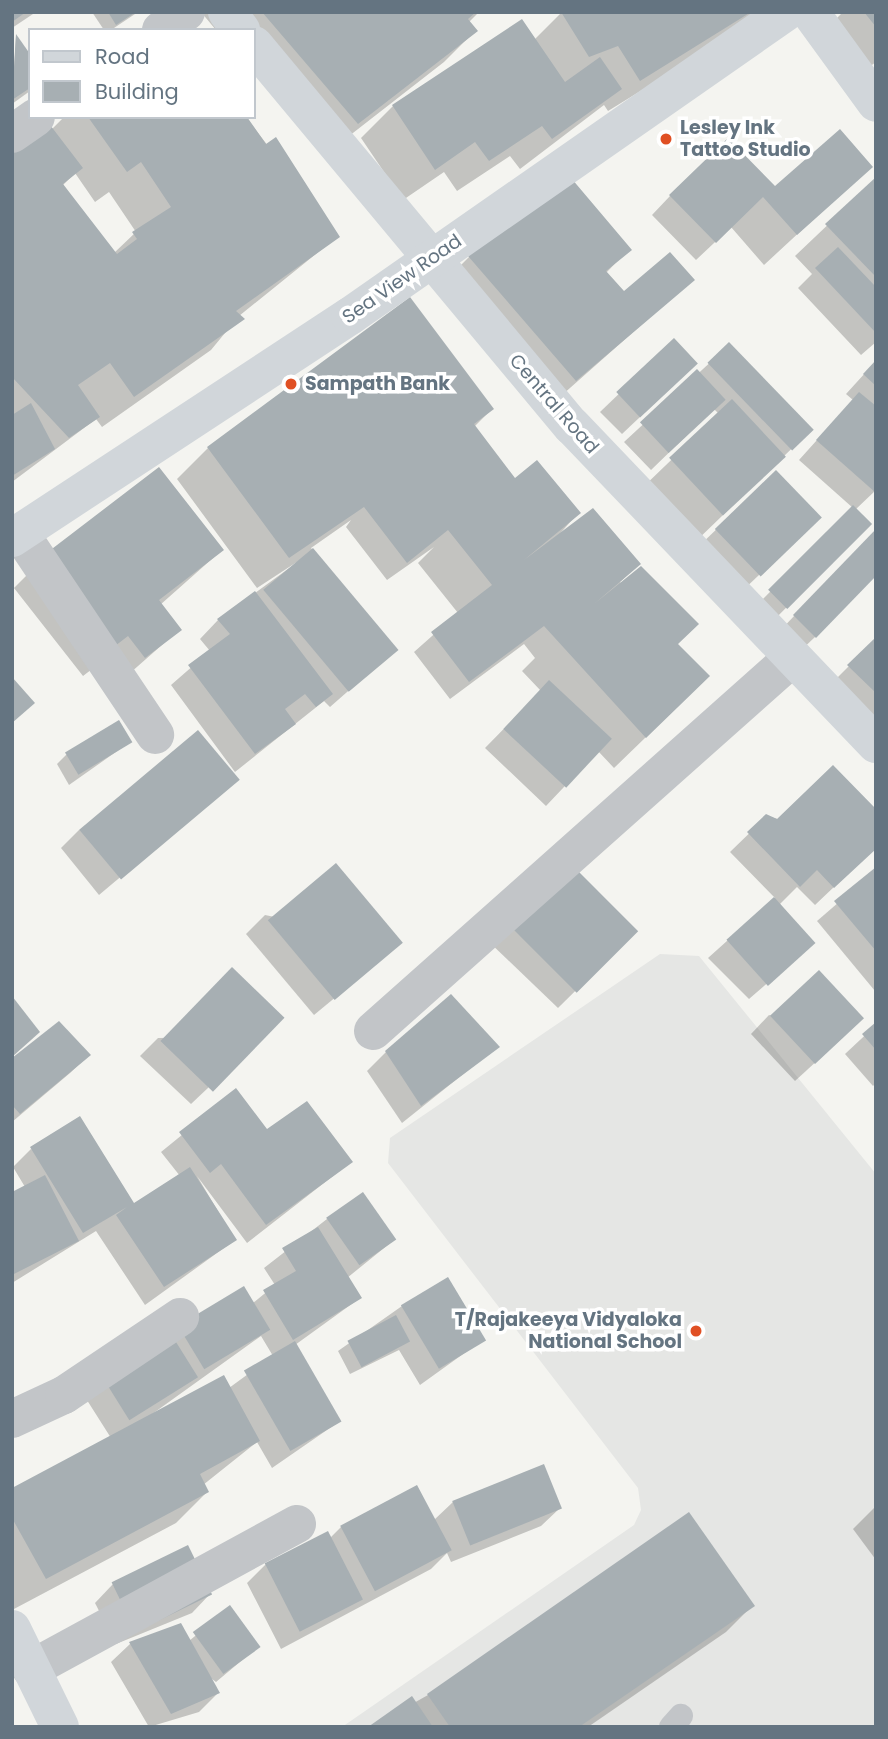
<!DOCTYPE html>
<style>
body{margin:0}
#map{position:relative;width:888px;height:1739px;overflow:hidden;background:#f4f4f0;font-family:Poppins,sans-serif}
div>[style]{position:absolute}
.built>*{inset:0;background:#e5e6e4}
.shadow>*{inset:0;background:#0003}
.building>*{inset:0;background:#a7afb3;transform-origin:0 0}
.service>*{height:24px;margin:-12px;padding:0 12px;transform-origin:12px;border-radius:12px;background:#c2c5c8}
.minor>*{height:38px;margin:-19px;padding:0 19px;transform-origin:19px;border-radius:19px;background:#c2c5c8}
.secondary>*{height:38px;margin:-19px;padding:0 19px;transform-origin:19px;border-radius:19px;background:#d1d6da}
.primary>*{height:38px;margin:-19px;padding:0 19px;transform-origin:19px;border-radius:19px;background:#d1d6da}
.dots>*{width:19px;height:19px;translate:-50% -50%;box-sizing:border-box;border:4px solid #fff;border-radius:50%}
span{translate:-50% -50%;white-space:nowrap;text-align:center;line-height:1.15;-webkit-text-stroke:7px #fff;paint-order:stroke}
.poi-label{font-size:19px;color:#647481;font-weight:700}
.left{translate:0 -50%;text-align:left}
.right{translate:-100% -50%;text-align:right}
.street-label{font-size:19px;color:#647481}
.frame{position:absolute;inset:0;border:14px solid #647481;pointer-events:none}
.legend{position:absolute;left:28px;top:28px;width:228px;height:91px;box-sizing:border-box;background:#fff;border:2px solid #c1c7cd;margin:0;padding:9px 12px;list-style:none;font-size:21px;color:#647481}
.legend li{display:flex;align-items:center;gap:14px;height:35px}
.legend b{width:35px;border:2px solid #c1c7cd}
</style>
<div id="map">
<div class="built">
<i style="clip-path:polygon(660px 954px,699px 956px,876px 1174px,876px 1727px,342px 1727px,634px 1525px,641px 1510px,638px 1488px,388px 1163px,390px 1138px)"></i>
</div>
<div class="shadow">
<i style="clip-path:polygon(12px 12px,36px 12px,12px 28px)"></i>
<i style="clip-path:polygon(92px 12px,138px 12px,111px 30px,104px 30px)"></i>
<i style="clip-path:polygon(201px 12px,479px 12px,469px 22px,475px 31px,444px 62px,326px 154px,254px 30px,216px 30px)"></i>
<i style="clip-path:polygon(562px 12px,753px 12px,730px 36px,608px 111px,604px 105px,520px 169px,510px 156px,457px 191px,444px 172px,403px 200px,361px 138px,393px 106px,521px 21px,534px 40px)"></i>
<i style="clip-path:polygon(843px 12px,876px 12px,876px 62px,858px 75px,824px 31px)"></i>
<i style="clip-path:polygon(16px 37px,30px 57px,30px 91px,12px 104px)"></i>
<i style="clip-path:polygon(evenodd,64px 117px,246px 117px,337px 237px,239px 316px,211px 350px,102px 427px,96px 419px,12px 482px,12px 141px,51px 130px,64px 117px,75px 173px,95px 202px,109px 192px,136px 232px,114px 253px,62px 186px,75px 173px)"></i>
<i style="clip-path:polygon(871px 166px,764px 265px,731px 227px,696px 260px,652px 215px,670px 196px,775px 189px)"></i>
<i style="clip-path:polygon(876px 179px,876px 342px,861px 355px,798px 288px,812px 274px,795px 256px)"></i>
<i style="clip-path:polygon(629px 249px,606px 273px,624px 293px,692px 280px,544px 411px,438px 288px,469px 257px)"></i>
<i style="clip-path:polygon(674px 341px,677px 382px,622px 434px,600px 412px)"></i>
<i style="clip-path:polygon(729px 345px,811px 430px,692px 545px,639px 491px,719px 414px,714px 409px,651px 470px,624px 442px)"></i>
<i style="clip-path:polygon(876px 361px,876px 490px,855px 510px,869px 524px,768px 626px,752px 610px,853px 508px,799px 460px,853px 400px,846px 394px)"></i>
<i style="clip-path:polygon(492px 409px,474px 427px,514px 480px,578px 513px,557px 537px,639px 564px,620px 582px,676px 645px,676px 708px,614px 768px,598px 751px,546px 806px,485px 748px,541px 691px,522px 671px,535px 658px,524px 644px,450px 699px,414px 652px,458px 613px,418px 563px,434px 547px,387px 580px,346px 527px,351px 520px,311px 548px,396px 649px,330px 707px,324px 701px,235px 772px,171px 685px,210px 651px,200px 639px,218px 620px,303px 558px,257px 588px,177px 479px,208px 448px)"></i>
<i style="clip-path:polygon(776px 472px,801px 535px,739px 594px,697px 548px)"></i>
<i style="clip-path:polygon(222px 550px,160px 605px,179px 630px,113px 688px,96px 666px,83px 676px,14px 588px,45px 557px)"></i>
<i style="clip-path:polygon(856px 551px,815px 637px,796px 655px,776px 635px)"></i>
<i style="clip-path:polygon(876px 639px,876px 726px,830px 685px)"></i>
<i style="clip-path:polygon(130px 742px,69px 785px,57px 764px,66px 755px)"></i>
<i style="clip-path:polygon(237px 779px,99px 895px,61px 848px,79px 830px)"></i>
<i style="clip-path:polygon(767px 816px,876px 847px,815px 905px,797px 887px,780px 904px,813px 943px,749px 999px,708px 958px,775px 898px,730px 852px)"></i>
<i style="clip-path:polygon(876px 870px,876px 991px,875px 991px,817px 921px)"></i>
<i style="clip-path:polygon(265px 915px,401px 943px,314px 1015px,246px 934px)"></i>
<i style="clip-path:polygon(505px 921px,635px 932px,558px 1008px,487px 940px)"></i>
<i style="clip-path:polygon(769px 1015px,843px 1037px,795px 1081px,751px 1034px)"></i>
<i style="clip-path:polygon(876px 1025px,876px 1083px,873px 1086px,845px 1054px)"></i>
<i style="clip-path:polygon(263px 1036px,191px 1104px,140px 1056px,158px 1038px)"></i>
<i style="clip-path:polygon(497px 1047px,402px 1123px,367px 1071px,386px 1052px)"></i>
<i style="clip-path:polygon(89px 1055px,70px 1073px,12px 1122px,12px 1058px)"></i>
<i style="clip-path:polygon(236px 1091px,267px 1132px,351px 1162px,247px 1243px,197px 1176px,235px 1240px,145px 1305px,96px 1231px,12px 1283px,12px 1194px,25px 1187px,13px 1167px,31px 1149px,133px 1206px,180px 1176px,161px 1152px)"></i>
<i style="clip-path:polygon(evenodd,327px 1219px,394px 1240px,347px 1278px,360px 1298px,295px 1345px,340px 1421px,272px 1468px,257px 1442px,203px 1485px,207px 1492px,176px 1523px,14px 1609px,12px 1490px,111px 1438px,85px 1397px,163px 1341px,253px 1303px,275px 1285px,264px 1268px,327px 1219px,261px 1336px,273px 1356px,229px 1388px,141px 1422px,261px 1336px)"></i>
<i style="clip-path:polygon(402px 1306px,484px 1339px,420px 1385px,399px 1350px,350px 1374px,338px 1351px)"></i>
<i style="clip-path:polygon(453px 1502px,560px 1508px,541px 1526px,451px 1562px,447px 1553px,431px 1569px,281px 1649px,247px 1583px,266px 1564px,329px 1539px,341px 1527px,434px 1520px)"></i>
<i style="clip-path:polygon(876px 1506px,876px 1560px,853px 1529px)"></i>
<i style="clip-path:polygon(113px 1584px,210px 1594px,192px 1613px,116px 1644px,95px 1603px)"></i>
<i style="clip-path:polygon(752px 1606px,726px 1632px,588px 1727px,371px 1727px,428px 1695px)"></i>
<i style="clip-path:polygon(229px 1608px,259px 1646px,216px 1682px,208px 1676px,218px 1693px,199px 1712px,149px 1727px,111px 1662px,130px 1644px,181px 1625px,189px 1641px)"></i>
</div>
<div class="building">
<i style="clip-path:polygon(12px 12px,26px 12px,12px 22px)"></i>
<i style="clip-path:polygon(108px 12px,136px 12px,116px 25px)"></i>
<i style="clip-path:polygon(262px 12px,476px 12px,468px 19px,478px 31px,358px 124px)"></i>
<i style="clip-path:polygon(561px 12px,751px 12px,640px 81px,618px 46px,589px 57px)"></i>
<i style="clip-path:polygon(864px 12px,876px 12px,876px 27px)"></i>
<i style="clip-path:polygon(522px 19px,565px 82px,600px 57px,622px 89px,552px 139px,542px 126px,489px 161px,475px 142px,435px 170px,392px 105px)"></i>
<i style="clip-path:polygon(16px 34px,30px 54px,30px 88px,12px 100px)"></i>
<i style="clip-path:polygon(44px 117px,83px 168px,63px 184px,117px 254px,137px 239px,132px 232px,171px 207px,141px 162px,127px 172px,88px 117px,247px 117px,266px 144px,276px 137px,340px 237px,236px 311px,245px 319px,134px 397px,110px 363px,78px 385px,100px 417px,69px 438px,12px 377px,12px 139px)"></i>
<i style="clip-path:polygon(840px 129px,873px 167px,797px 235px,763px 197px,716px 243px,669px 195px,728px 138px,775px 186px)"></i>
<i style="clip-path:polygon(566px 172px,632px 250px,606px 271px,624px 291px,670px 252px,695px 280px,576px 381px,468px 256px)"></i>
<i style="clip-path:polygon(876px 177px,876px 277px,825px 224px)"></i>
<i style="clip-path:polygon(838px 247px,876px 287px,876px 333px,815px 268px)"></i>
<i style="clip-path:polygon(410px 297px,494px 409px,474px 424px,515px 478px,537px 460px,581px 513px,524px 560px,593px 508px,641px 564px,594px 604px,641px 566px,699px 624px,678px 644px,710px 676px,646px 738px,544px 626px,469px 682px,431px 632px,492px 585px,448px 530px,407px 563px,364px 507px,289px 558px,207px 447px)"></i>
<i style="left:674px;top:338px;width:35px;height:79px;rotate:47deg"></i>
<i style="left:729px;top:342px;width:122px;height:30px;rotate:46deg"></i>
<i style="clip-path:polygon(876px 360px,876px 386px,863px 374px)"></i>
<i style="left:697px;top:369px;width:42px;height:78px;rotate:47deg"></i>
<i style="clip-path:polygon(859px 392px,876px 406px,876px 493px,816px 440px)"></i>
<i style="left:732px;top:399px;width:79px;height:86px;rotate:47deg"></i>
<i style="clip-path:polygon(31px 403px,55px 449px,12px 476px,12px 415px)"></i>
<i style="clip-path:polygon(159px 467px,224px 550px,159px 600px,182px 630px,145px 658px,128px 636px,115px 646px,44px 555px)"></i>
<i style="left:776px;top:470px;width:66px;height:85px;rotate:46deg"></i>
<i style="left:853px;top:505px;width:27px;height:120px;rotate:45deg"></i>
<i style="clip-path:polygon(876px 529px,876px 576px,816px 638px,793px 615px)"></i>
<i style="left:313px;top:548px;width:133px;height:65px;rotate:50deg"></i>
<i style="clip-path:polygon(255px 591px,333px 694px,316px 707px,305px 694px,285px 709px,296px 724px,255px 754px,188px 665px,230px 634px,217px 619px)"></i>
<i style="clip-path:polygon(876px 637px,876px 693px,847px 665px)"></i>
<i style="clip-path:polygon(12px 677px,35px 703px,12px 723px)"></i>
<i style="left:549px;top:680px;width:86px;height:67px;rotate:43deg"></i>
<i style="left:119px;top:720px;width:26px;height:63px;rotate:59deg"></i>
<i style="left:198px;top:730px;width:65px;height:155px;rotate:50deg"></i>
<i style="clip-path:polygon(833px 765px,876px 809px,876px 849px,834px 888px,817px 870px,800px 887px,747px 832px,766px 814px,777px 819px)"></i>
<i style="left:336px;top:863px;width:104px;height:89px;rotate:50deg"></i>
<i style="left:571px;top:864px;width:95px;height:87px;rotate:45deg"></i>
<i style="clip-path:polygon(876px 867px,876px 951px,834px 901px)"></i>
<i style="left:774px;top:897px;width:62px;height:64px;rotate:48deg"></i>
<i style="left:232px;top:967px;width:73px;height:103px;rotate:44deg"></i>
<i style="left:819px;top:970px;width:66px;height:67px;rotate:47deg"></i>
<i style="clip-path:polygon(451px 994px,500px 1047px,421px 1106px,385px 1051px)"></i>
<i style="clip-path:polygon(12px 996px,40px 1032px,12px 1057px)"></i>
<i style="clip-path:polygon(59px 1021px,91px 1055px,20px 1114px,12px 1105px,12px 1058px)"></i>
<i style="clip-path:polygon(876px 1022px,876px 1050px,862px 1034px)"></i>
<i style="clip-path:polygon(236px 1088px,267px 1129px,307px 1101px,353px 1162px,266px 1225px,221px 1164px,210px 1173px,179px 1132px)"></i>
<i style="clip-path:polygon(80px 1116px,134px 1203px,190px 1167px,237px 1240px,164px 1287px,116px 1215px,127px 1207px,83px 1233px,30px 1147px)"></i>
<i style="clip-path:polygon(45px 1175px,79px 1241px,12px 1275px,12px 1192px)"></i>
<i style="left:363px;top:1192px;width:58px;height:45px;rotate:55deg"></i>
<i style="clip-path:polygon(318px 1227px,362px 1298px,293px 1340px,263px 1290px,296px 1271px,282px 1248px)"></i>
<i style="left:448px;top:1277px;width:74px;height:55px;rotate:59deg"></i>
<i style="left:244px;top:1286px;width:51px;height:77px;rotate:59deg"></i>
<i style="left:396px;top:1315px;width:30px;height:55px;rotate:62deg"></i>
<i style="left:171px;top:1334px;width:51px;height:81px;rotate:58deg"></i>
<i style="left:295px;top:1341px;width:93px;height:59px;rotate:60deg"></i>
<i style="clip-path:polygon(224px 1375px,260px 1441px,200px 1474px,209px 1492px,46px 1579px,12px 1518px,12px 1488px)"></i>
<i style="left:544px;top:1464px;width:48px;height:99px;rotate:68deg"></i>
<i style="left:417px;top:1485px;width:74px;height:87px;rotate:62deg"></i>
<i style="clip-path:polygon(689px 1512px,755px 1606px,579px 1727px,450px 1727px,427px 1694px)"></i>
<i style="left:328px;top:1531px;width:77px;height:71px;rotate:63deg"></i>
<i style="left:188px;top:1545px;width:55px;height:85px;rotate:64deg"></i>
<i style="left:230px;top:1605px;width:52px;height:46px;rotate:54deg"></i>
<i style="clip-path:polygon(181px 1623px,220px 1693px,171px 1714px,129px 1642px)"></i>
<i style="clip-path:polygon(412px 1696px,433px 1727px,368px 1727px)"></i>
</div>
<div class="service">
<i style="left:671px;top:1727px;width:15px;rotate:-48deg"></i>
</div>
<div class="minor">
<i style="left:161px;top:30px;width:31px;rotate:-36deg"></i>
<i style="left:12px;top:134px;width:29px;rotate:-35deg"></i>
<i style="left:20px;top:533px;width:243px;rotate:56.2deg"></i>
<i style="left:373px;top:1031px;width:560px;rotate:-41.67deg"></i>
<i style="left:12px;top:1419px;width:57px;rotate:-24.8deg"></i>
<i style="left:64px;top:1395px;width:140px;rotate:-33.9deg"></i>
<i style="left:31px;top:1669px;width:303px;rotate:-28.6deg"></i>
</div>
<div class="secondary">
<i style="left:227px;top:12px;width:23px;rotate:52deg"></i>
<i style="left:810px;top:12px;width:112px;rotate:54deg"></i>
<i style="left:254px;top:45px;width:496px;rotate:50.2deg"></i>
<i style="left:572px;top:426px;width:440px;rotate:46.3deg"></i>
<i style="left:12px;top:538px;width:404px;rotate:-33.3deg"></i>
<i style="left:350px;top:316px;width:532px;rotate:-34.89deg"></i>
</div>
<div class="primary">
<i style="left:12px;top:1629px;width:109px;rotate:63.9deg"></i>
</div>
<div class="dots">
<i style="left:666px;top:139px;background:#e05024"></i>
<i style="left:291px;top:384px;background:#e05024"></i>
<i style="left:696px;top:1331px;background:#e05024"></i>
</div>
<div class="poi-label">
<span class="left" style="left:680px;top:139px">Lesley Ink<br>Tattoo Studio</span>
<span class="left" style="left:305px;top:384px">Sampath Bank</span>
<span class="right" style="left:682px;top:1331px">T/Rajakeeya Vidyaloka<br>National School</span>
</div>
<div class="street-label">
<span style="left:402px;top:279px;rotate:-35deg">Sea View Road</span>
<span style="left:554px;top:404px;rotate:49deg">Central Road</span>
</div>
<div class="frame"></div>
<ul class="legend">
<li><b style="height:9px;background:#d1d6da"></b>Road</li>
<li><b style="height:19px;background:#a7afb3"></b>Building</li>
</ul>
</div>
